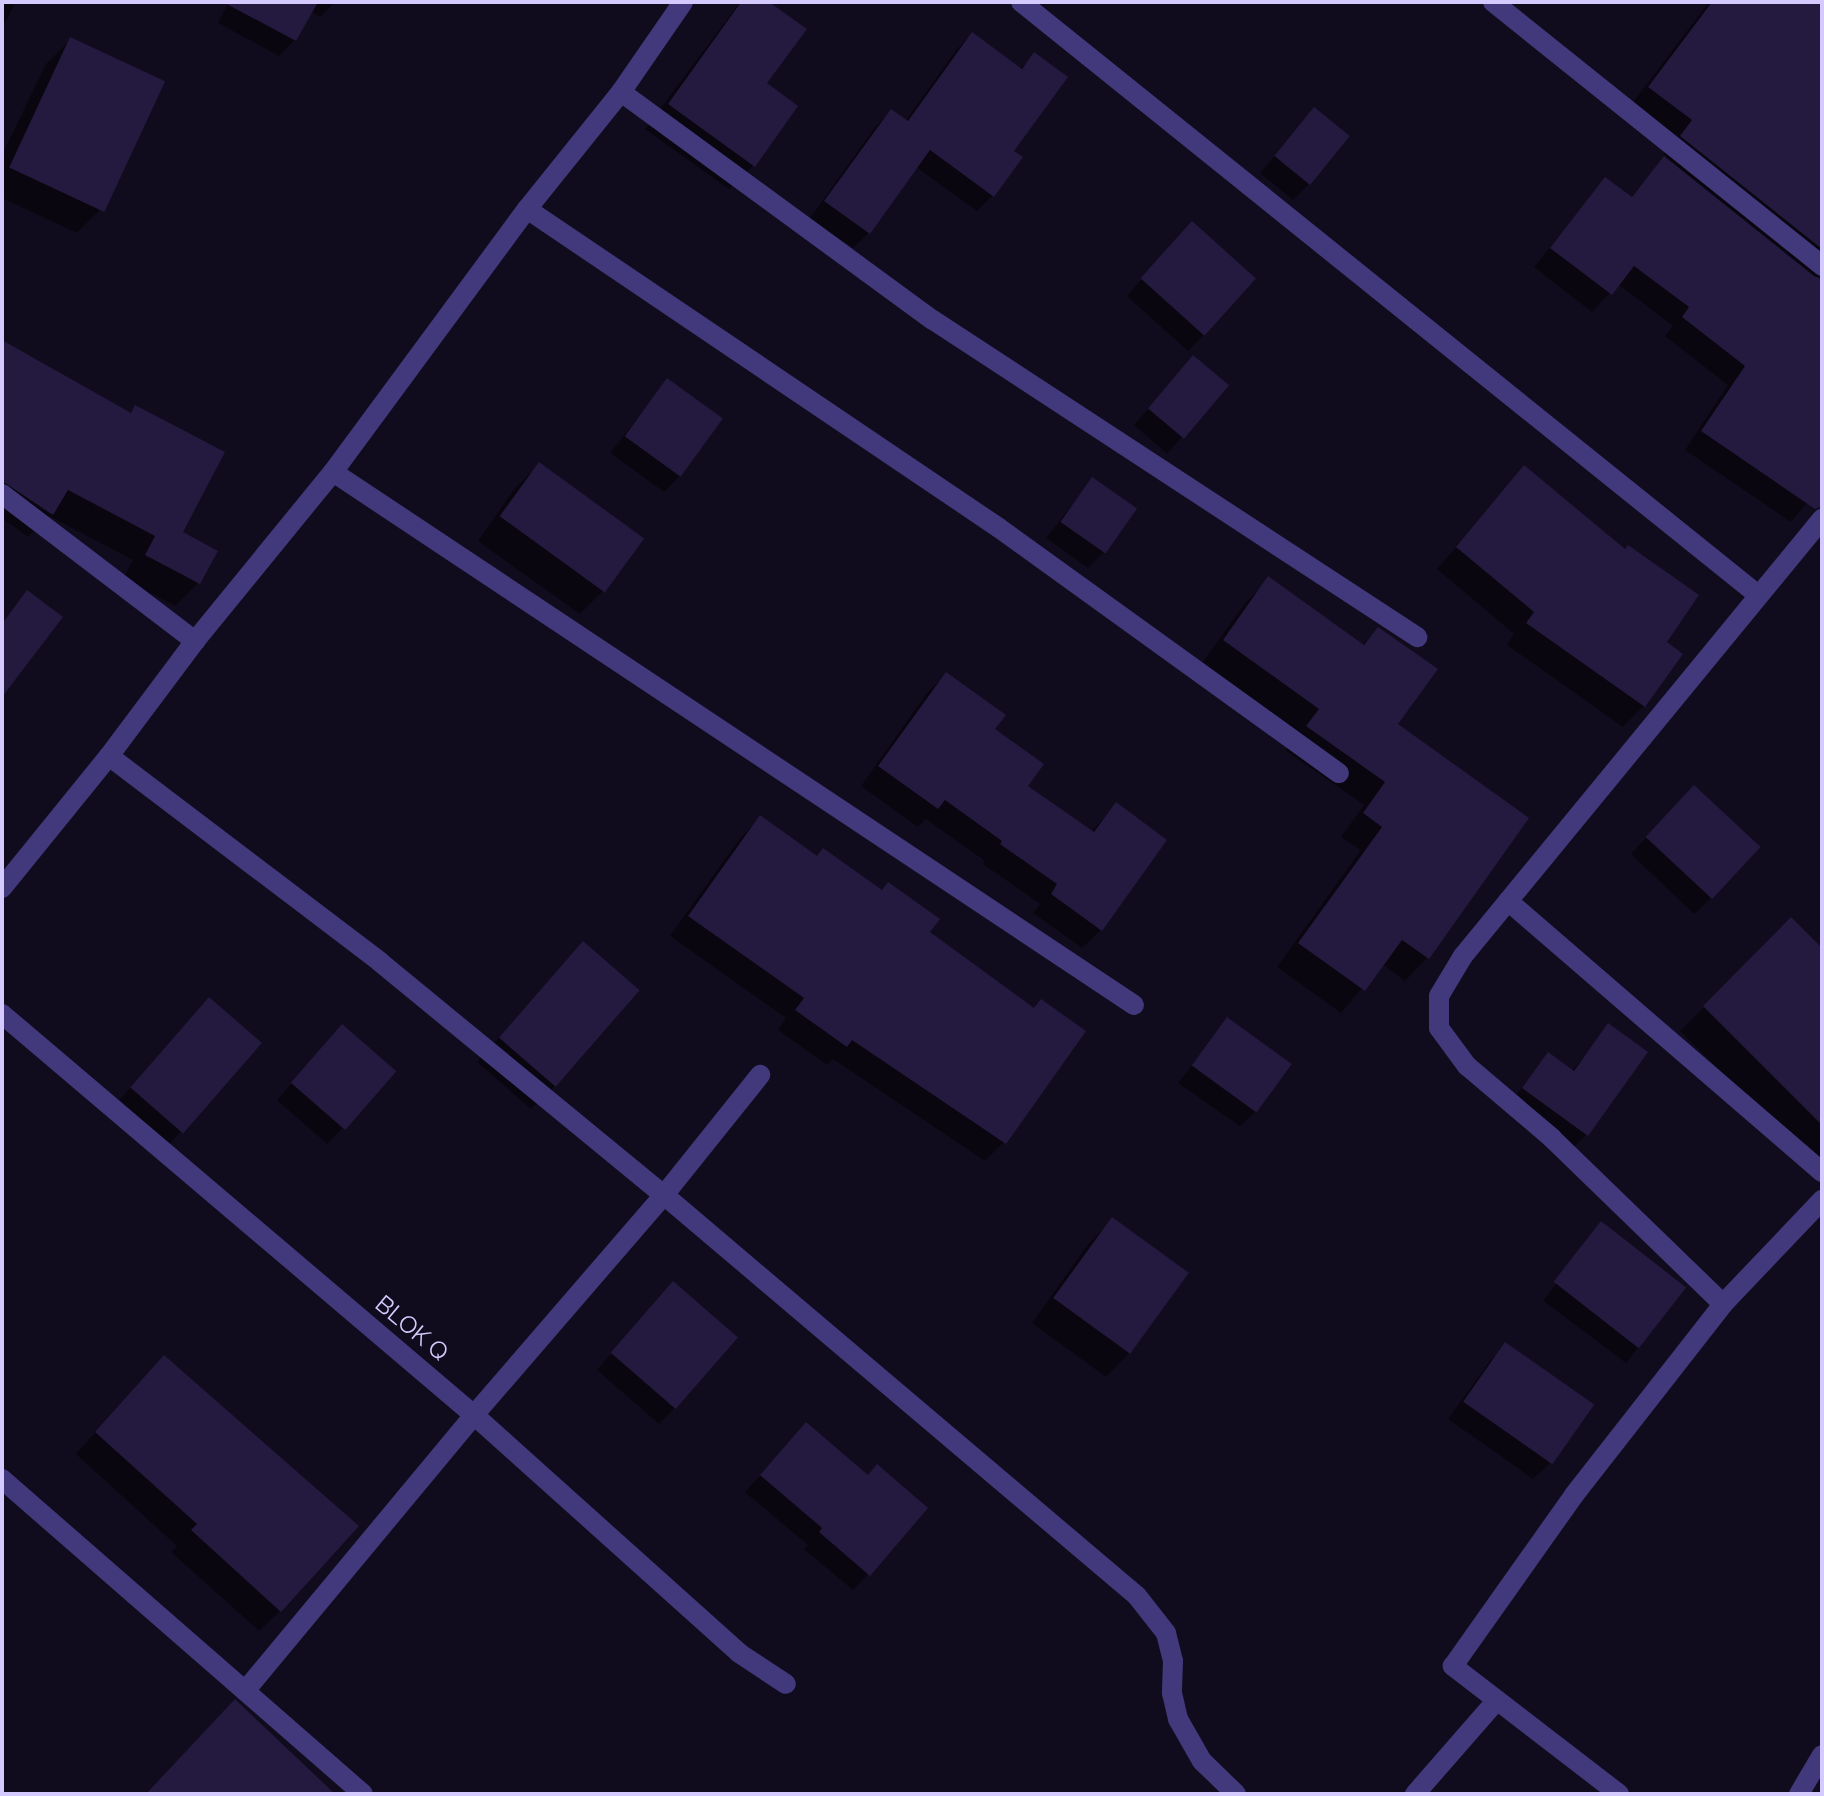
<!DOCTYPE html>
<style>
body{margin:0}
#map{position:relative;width:1824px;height:1796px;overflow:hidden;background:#110c1d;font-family:Raleway,sans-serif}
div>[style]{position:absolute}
.shadow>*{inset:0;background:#0007;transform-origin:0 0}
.building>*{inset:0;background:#24193e;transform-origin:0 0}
.street>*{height:20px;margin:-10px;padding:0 10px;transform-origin:10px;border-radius:10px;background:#41397b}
span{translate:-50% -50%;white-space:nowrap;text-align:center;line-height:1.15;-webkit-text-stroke:6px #110c1d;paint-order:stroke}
.street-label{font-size:24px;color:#d4cafd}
.frame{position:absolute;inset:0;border:4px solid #d4cafd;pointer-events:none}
</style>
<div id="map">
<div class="shadow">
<i style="clip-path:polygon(2px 2px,16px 2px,2px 28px)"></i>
<i style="clip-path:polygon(229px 2px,335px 2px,320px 17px,312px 12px,295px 40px,279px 56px,218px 23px)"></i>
<i style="clip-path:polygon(740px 2px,766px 2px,764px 84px,753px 166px,729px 189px,645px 129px)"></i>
<i style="clip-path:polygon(1709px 2px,1808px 2px,1822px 13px,1822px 485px,1791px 522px,1685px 450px,1728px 385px,1665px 336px,1673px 326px,1618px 284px,1592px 312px,1534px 267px,1605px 180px,1630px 198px,1666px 157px,1664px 154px,1676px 139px,1631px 105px)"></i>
<i style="clip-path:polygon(972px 34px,1020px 69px,1034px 55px,1011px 151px,993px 195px,977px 211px,916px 167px,869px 233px,853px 248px,810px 218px,875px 127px,891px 112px,905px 122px,956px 50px)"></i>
<i style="clip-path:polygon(70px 40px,101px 209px,77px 233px,2px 198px,2px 155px,46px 64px)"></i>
<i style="clip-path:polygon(1314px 110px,1309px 184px,1293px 200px,1260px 173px)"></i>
<i style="clip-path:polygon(1176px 240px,1204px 335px,1188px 351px,1127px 296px)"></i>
<i style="clip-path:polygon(2px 343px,129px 414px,136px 407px,198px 583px,175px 606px,123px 579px,133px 560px,49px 516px,28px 537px,2px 518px)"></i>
<i style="left:1193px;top:357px;width:44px;height:90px;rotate:41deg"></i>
<i style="clip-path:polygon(667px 381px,680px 476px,664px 492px,610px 453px)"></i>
<i style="clip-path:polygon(539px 465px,604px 590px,580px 614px,478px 541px,515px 488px)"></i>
<i style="clip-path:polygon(1525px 468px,1664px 643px,1644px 706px,1623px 727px,1507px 645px,1514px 634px,1437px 569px)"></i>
<i style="clip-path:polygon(1092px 480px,1104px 552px,1088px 568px,1046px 538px)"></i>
<i style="clip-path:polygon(1269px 579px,1361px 646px,1378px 629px,1396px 725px,1526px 818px,1427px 958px,1405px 981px,1382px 964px,1341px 1013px,1277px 967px,1361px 850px,1341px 837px,1364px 805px,1285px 750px,1298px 732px,1202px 663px,1246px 602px)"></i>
<i style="clip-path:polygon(946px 674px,993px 730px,1025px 786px,1091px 832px,1116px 805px,1101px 930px,1082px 948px,1033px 913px,1040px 904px,983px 864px,985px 861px,926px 819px,918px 827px,861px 786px,927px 693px)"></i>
<i style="clip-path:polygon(1679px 803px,1710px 899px,1694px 914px,1631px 854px)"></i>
<i style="clip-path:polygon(760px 818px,927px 933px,1004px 1142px,985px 1161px,833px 1059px,827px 1065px,778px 1030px,786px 1018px,670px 936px,741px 837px)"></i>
<i style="clip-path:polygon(1791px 920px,1822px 951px,1822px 1164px,1818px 1168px,1680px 1031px)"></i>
<i style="clip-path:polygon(583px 944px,555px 1086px,531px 1109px,477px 1062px)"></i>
<i style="clip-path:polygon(193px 1016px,259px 1044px,166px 1148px,116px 1104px)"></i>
<i style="clip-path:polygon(1228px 1020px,1256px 1111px,1240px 1126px,1178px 1083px)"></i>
<i style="clip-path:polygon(1609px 1026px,1645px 1053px,1586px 1135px,1570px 1151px,1508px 1105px,1548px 1055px,1572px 1071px)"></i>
<i style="clip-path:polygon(327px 1043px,343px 1128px,327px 1144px,277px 1100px)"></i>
<i style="clip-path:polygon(1113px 1220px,1187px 1273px,1129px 1353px,1106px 1377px,1032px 1323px,1089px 1243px)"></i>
<i style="left:1601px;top:1224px;width:104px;height:96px;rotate:37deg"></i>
<i style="clip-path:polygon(657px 1300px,675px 1408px,659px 1424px,597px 1370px)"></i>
<i style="clip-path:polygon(1506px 1345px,1549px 1464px,1533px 1479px,1448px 1419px,1490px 1361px)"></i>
<i style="clip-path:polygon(143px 1379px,280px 1611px,259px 1631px,171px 1552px,177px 1546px,76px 1454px)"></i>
<i style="clip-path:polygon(806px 1425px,867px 1477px,868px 1574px,853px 1590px,804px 1549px,808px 1545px,745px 1492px)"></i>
</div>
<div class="building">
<i style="clip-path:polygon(223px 2px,318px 2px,296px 41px)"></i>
<i style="clip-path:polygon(741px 2px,769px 2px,807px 29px,767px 83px,798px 106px,755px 167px,668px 104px)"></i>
<i style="clip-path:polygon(1712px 2px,1822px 2px,1822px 249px,1680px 136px,1692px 120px,1648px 87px)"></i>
<i style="clip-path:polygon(972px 32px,1022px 69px,1034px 52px,1068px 77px,1014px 151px,1023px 157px,994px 197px,930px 150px,870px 234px,824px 201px,891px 109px,908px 121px)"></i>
<i style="left:70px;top:37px;width:105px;height:144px;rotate:25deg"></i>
<i style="left:1314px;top:107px;width:46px;height:63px;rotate:39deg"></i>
<i style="clip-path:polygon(1664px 156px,1814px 276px,1822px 279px,1822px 506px,1815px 509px,1701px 431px,1745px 366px,1682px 317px,1689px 307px,1634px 266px,1612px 295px,1550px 248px,1605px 177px,1632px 197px)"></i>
<i style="left:1192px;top:221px;width:86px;height:77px;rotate:42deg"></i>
<i style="clip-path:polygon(2px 340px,131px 413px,135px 405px,225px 452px,183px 532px,218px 551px,200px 584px,145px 555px,155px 536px,68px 490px,53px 515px,2px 481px)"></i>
<i style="left:1193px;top:355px;width:47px;height:70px;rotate:40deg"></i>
<i style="left:667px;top:378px;width:69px;height:72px;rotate:36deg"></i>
<i style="left:539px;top:462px;width:130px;height:67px;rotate:36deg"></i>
<i style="clip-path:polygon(1524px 465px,1625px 549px,1628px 545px,1699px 595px,1667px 642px,1683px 654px,1645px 707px,1526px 623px,1534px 612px,1456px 547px)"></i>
<i style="left:1092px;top:477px;width:55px;height:55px;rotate:35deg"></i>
<i style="clip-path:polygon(1268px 576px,1364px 645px,1378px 627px,1438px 669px,1398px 724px,1529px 818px,1429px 959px,1402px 940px,1365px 991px,1298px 943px,1382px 827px,1363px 813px,1385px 782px,1306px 726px,1319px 709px,1223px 640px)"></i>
<i style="clip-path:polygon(27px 590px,63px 617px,2px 697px,2px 624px)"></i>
<i style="clip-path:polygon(946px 672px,1006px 715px,995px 729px,1044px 764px,1028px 786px,1094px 832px,1116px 802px,1167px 840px,1102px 931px,1051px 894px,1057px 884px,1000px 844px,1002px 841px,945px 800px,938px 809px,878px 766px)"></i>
<i style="left:1694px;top:785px;width:91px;height:71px;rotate:43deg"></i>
<i style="clip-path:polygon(760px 815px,817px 856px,823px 848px,882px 890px,888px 882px,940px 919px,930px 932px,1034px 1008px,1041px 999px,1086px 1031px,1006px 1144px,852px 1040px,847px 1047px,795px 1010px,804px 998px,688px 916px)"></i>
<i style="clip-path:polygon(1791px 917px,1822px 948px,1822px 1125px,1703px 1006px)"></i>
<i style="left:583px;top:941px;width:75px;height:128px;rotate:41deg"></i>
<i style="left:209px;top:997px;width:70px;height:120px;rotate:41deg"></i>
<i style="left:1227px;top:1017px;width:80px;height:60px;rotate:36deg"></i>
<i style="clip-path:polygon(1608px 1023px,1648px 1052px,1588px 1136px,1522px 1088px,1548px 1052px,1574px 1071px)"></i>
<i style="left:342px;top:1024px;width:72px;height:78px;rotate:41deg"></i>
<i style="left:1112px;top:1217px;width:95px;height:100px;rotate:36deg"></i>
<i style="left:1601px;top:1221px;width:108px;height:77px;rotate:38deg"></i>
<i style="left:673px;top:1281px;width:86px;height:95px;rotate:41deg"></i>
<i style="left:1505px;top:1342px;width:109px;height:73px;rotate:35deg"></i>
<i style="clip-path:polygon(164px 1355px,359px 1526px,281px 1612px,191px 1530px,197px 1524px,95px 1432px)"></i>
<i style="clip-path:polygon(806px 1422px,868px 1475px,877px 1464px,928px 1508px,870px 1576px,819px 1532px,822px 1528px,760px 1475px)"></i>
<i style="clip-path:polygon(235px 1699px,239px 1703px,335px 1794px,146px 1794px)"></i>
</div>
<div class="street">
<i style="left:1021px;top:2px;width:946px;rotate:38.82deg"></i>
<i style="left:1493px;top:2px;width:422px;rotate:38.7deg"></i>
<i style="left:621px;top:92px;width:386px;rotate:36.2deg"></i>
<i style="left:933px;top:320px;width:579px;rotate:33.22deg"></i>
<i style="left:527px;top:209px;width:570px;rotate:34.05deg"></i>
<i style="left:999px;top:528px;width:419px;rotate:35.8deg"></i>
<i style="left:333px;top:472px;width:962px;rotate:33.64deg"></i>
<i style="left:2px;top:494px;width:243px;rotate:37.3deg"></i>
<i style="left:109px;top:756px;width:340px;rotate:37.2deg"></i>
<i style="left:380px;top:962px;width:367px;rotate:39.4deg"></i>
<i style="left:664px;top:1195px;width:620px;rotate:40.29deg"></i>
<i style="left:1137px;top:1596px;width:47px;rotate:51.9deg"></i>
<i style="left:1166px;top:1633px;width:29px;rotate:76deg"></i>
<i style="left:1173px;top:1661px;width:32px;rotate:92deg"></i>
<i style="left:1172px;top:1693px;width:27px;rotate:77deg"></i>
<i style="left:1178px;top:1719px;width:48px;rotate:60.3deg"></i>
<i style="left:1202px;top:1761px;width:47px;rotate:44.1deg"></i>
<i style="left:2px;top:888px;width:170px;rotate:-51deg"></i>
<i style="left:109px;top:756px;width:144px;rotate:-53.2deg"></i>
<i style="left:195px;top:641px;width:218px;rotate:-50.8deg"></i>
<i style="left:333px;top:472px;width:327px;rotate:-53.6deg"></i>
<i style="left:527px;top:209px;width:150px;rotate:-51.2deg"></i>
<i style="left:621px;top:92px;width:109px;rotate:-55.4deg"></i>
<i style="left:1508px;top:901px;width:415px;rotate:40.8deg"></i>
<i style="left:2px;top:1014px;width:619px;rotate:40.35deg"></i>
<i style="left:474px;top:1415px;width:356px;rotate:41.9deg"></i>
<i style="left:739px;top:1653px;width:56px;rotate:33.4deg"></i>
<i style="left:1723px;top:1304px;width:238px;rotate:-135.9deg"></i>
<i style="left:1552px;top:1138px;width:111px;rotate:-139.7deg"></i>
<i style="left:1467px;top:1066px;width:47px;rotate:-126.4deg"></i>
<i style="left:1439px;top:1028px;width:32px;rotate:-90deg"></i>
<i style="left:1439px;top:996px;width:47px;rotate:-59deg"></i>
<i style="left:1463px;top:956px;width:566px;rotate:-50.6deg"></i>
<i style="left:2px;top:1479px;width:479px;rotate:41.1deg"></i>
<i style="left:245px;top:1691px;width:359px;rotate:-50.3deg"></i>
<i style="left:474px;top:1415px;width:291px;rotate:-49.2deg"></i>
<i style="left:664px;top:1195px;width:154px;rotate:-51.3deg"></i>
<i style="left:1415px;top:1794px;width:123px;rotate:-48.9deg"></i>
<i style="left:1619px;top:1794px;width:210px;rotate:-142.4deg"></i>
<i style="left:1453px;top:1666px;width:209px;rotate:-54.7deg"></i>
<i style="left:1574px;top:1495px;width:242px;rotate:-52deg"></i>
<i style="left:1723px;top:1304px;width:144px;rotate:-46.4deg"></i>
<i style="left:1799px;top:1794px;width:45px;rotate:-59.5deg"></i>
</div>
<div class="street-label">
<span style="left:412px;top:1328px;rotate:40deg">BLOK Q</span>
</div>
<div class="frame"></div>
</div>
